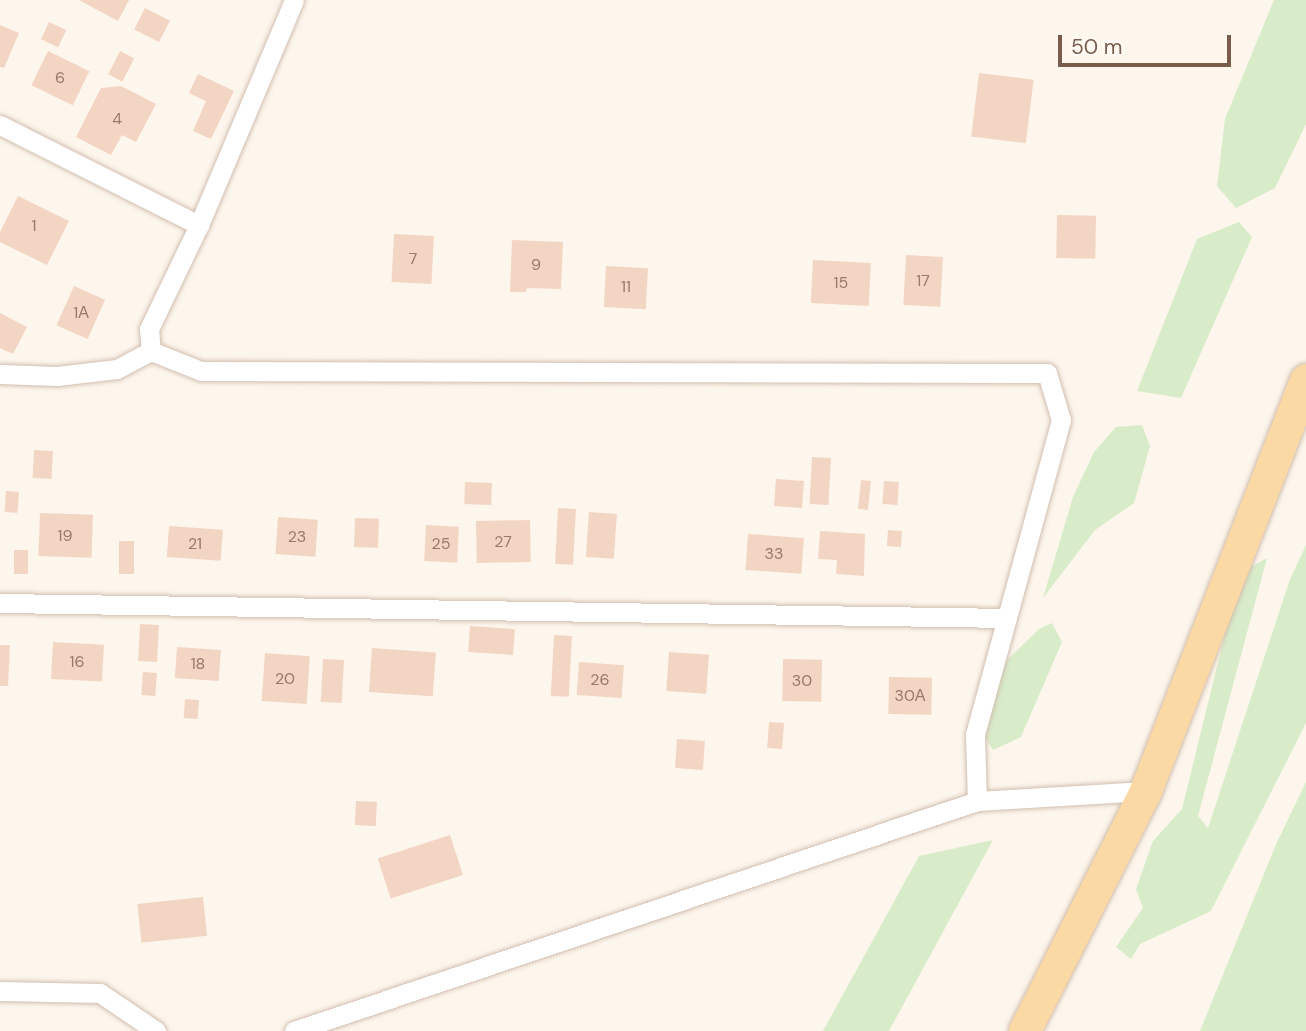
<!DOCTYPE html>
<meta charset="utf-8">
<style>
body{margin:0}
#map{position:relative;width:1306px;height:1031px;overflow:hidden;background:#fdf6ec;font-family:"DM Sans",sans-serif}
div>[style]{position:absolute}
.green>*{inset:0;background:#d8ecc9}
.building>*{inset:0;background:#f3d5c3;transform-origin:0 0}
.roads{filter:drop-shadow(0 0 2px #d1beb0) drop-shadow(0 0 2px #d1beb0)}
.street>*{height:19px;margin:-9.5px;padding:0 9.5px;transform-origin:9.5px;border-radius:9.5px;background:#fff}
.primary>*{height:32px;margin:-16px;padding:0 16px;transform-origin:16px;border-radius:16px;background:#fbd9a5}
span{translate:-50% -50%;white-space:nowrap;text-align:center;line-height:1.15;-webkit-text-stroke:5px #fffaf3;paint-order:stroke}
.number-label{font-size:16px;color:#987a6a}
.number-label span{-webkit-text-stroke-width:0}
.scale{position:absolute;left:1058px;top:35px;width:173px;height:32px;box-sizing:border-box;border:4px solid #7a5c4d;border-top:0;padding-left:9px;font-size:21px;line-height:24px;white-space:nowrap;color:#7a5c4d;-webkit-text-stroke:5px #fffaf3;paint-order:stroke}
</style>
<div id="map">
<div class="green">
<i style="clip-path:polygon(1274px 0,1306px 0,1306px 124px,1275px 188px,1236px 208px,1217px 186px,1225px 119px)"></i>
<i style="clip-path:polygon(1239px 222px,1252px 237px,1181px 398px,1137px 391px,1197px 239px)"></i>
<i style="clip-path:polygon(1142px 425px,1150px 446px,1134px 503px,1095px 530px,1043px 598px,1073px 497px,1094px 452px,1116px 427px)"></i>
<i style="clip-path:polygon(1306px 545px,1306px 723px,1211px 911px,1140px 944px,1131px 959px,1116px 947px,1143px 908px,1136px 889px,1153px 841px,1182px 809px,1240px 573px,1267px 558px,1198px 816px,1208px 828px,1290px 579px)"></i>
<i style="clip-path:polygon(1052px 623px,1062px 642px,1021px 737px,993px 750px,984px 735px,1004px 663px,1039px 629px)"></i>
<i style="clip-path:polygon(1306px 782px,1306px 1031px,1200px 1031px,1277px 842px)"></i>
<i style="clip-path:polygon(993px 840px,889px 1031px,823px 1031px,919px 856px)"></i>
</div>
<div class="building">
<i style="clip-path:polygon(79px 0,129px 0,118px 21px)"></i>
<i style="left:145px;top:8px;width:28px;height:24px;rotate:27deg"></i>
<i style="left:49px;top:22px;width:19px;height:19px;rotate:25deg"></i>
<i style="clip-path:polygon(0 25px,19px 33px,4px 68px,0 67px)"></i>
<i style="left:48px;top:51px;width:46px;height:38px;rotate:26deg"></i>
<i style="left:120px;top:51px;width:16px;height:26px;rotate:27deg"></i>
<i style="left:979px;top:73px;width:55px;height:64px;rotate:7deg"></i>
<i style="clip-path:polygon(198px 74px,234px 91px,211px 139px,193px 131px,206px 101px,189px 93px)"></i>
<i style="clip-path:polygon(121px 86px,156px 104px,136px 142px,122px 135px,111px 155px,76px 137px,101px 88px)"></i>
<i style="clip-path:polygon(18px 196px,69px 221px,47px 265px,0 242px,0 232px)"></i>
<i style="left:1057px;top:215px;width:39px;height:43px;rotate:1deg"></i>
<i style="left:394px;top:234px;width:40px;height:48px;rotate:3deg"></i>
<i style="clip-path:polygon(512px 240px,563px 242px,561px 289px,527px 288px,526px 292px,510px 292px)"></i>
<i style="left:906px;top:255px;width:37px;height:50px;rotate:3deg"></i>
<i style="left:813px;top:260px;width:58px;height:43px;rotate:3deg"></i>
<i style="left:606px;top:266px;width:42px;height:41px;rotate:3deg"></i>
<i style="left:74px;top:286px;width:34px;height:43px;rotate:24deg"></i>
<i style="clip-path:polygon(0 313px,27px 327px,13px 354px,0 348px)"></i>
<i style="left:34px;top:450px;width:19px;height:28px;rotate:3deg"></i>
<i style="left:812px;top:457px;width:19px;height:47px;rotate:3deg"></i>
<i style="left:776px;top:479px;width:28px;height:27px;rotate:4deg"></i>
<i style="left:861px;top:480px;width:10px;height:29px;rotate:6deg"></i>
<i style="left:884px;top:481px;width:15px;height:23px;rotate:4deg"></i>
<i style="left:465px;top:482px;width:27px;height:22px;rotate:2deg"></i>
<i style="left:6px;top:491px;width:13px;height:21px;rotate:4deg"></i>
<i style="left:558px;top:508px;width:18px;height:56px;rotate:3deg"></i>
<i style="left:589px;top:512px;width:28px;height:45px;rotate:4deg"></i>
<i style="left:40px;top:513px;width:53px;height:43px;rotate:2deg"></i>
<i style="left:278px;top:517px;width:40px;height:37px;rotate:4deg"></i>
<i style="left:355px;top:518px;width:24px;height:29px;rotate:2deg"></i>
<i style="left:530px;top:520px;width:42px;height:54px;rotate:89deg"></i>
<i style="left:426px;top:525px;width:33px;height:36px;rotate:3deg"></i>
<i style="left:169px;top:526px;width:54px;height:31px;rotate:4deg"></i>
<i style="left:888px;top:530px;width:14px;height:16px;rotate:4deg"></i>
<i style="clip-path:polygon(820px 531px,865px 534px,864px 576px,836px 574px,837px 560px,818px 559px)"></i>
<i style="left:748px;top:534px;width:56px;height:36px;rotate:4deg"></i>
<i style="left:119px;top:541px;width:15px;height:33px"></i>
<i style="left:14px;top:550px;width:14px;height:24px"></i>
<i style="left:140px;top:624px;width:19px;height:37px;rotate:3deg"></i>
<i style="left:470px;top:626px;width:45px;height:26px;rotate:4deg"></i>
<i style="left:554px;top:635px;width:18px;height:61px;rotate:3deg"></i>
<i style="left:53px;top:642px;width:51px;height:37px;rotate:3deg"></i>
<i style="clip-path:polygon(0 645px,10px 645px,8px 686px,0 686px)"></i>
<i style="left:177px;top:647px;width:44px;height:31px;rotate:4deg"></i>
<i style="left:372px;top:648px;width:64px;height:44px;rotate:4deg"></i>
<i style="left:669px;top:652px;width:40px;height:39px;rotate:4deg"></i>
<i style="left:265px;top:653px;width:45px;height:48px;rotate:4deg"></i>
<i style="left:323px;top:659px;width:21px;height:43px;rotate:3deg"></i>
<i style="left:783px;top:659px;width:39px;height:42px;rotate:1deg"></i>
<i style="left:579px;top:662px;width:45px;height:33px;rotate:4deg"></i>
<i style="left:143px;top:672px;width:14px;height:23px;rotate:4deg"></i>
<i style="left:889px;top:677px;width:43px;height:37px;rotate:1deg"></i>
<i style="left:185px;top:699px;width:14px;height:19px;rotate:4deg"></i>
<i style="left:769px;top:722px;width:15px;height:26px;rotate:4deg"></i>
<i style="left:677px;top:739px;width:28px;height:29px;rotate:4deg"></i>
<i style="left:356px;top:801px;width:21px;height:24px;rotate:3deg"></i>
<i style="left:450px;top:835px;width:42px;height:76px;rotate:72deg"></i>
<i style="left:203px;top:897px;width:39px;height:66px;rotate:84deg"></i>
</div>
<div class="roads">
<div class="street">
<i style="left:0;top:125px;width:223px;rotate:26.7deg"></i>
<i style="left:199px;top:225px;width:115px;rotate:115.7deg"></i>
<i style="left:149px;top:329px;width:22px;rotate:85deg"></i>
<i style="left:199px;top:225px;width:244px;rotate:-67.1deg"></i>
<i style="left:151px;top:351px;width:54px;rotate:21.8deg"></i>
<i style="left:201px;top:371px;width:846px;rotate:0.14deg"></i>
<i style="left:1047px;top:373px;width:49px;rotate:73.4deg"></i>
<i style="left:1061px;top:420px;width:327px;rotate:105.3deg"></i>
<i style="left:975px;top:735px;width:66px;rotate:88.3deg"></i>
<i style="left:0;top:374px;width:57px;rotate:2deg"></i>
<i style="left:57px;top:376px;width:60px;rotate:-6.7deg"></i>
<i style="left:117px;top:369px;width:38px;rotate:-28deg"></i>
<i style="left:0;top:603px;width:1007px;rotate:0.85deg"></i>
<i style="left:0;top:991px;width:100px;rotate:1.1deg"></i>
<i style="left:100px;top:993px;width:68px;rotate:34.2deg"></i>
<i style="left:294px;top:1031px;width:721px;rotate:-18.61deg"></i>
<i style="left:977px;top:801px;width:169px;rotate:-3.4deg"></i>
</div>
<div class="primary">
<i style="left:1025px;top:1031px;width:269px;rotate:-63.2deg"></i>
<i style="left:1146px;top:791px;width:441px;rotate:-68.7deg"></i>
</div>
</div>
<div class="number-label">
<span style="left:60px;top:78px">6</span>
<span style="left:117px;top:119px">4</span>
<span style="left:34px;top:226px">1</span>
<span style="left:413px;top:259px">7</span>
<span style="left:536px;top:265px">9</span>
<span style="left:923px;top:281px">17</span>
<span style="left:841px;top:283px">15</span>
<span style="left:626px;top:287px">11</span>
<span style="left:81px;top:313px">1А</span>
<span style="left:65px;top:536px">19</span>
<span style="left:297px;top:537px">23</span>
<span style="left:503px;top:542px">27</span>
<span style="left:195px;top:544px">21</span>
<span style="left:441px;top:544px">25</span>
<span style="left:774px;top:554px">33</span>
<span style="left:77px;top:662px">16</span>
<span style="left:198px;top:664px">18</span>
<span style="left:285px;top:679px">20</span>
<span style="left:600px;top:680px">26</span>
<span style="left:802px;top:681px">30</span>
<span style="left:910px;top:696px">30А</span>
</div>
<div class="scale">50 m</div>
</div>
